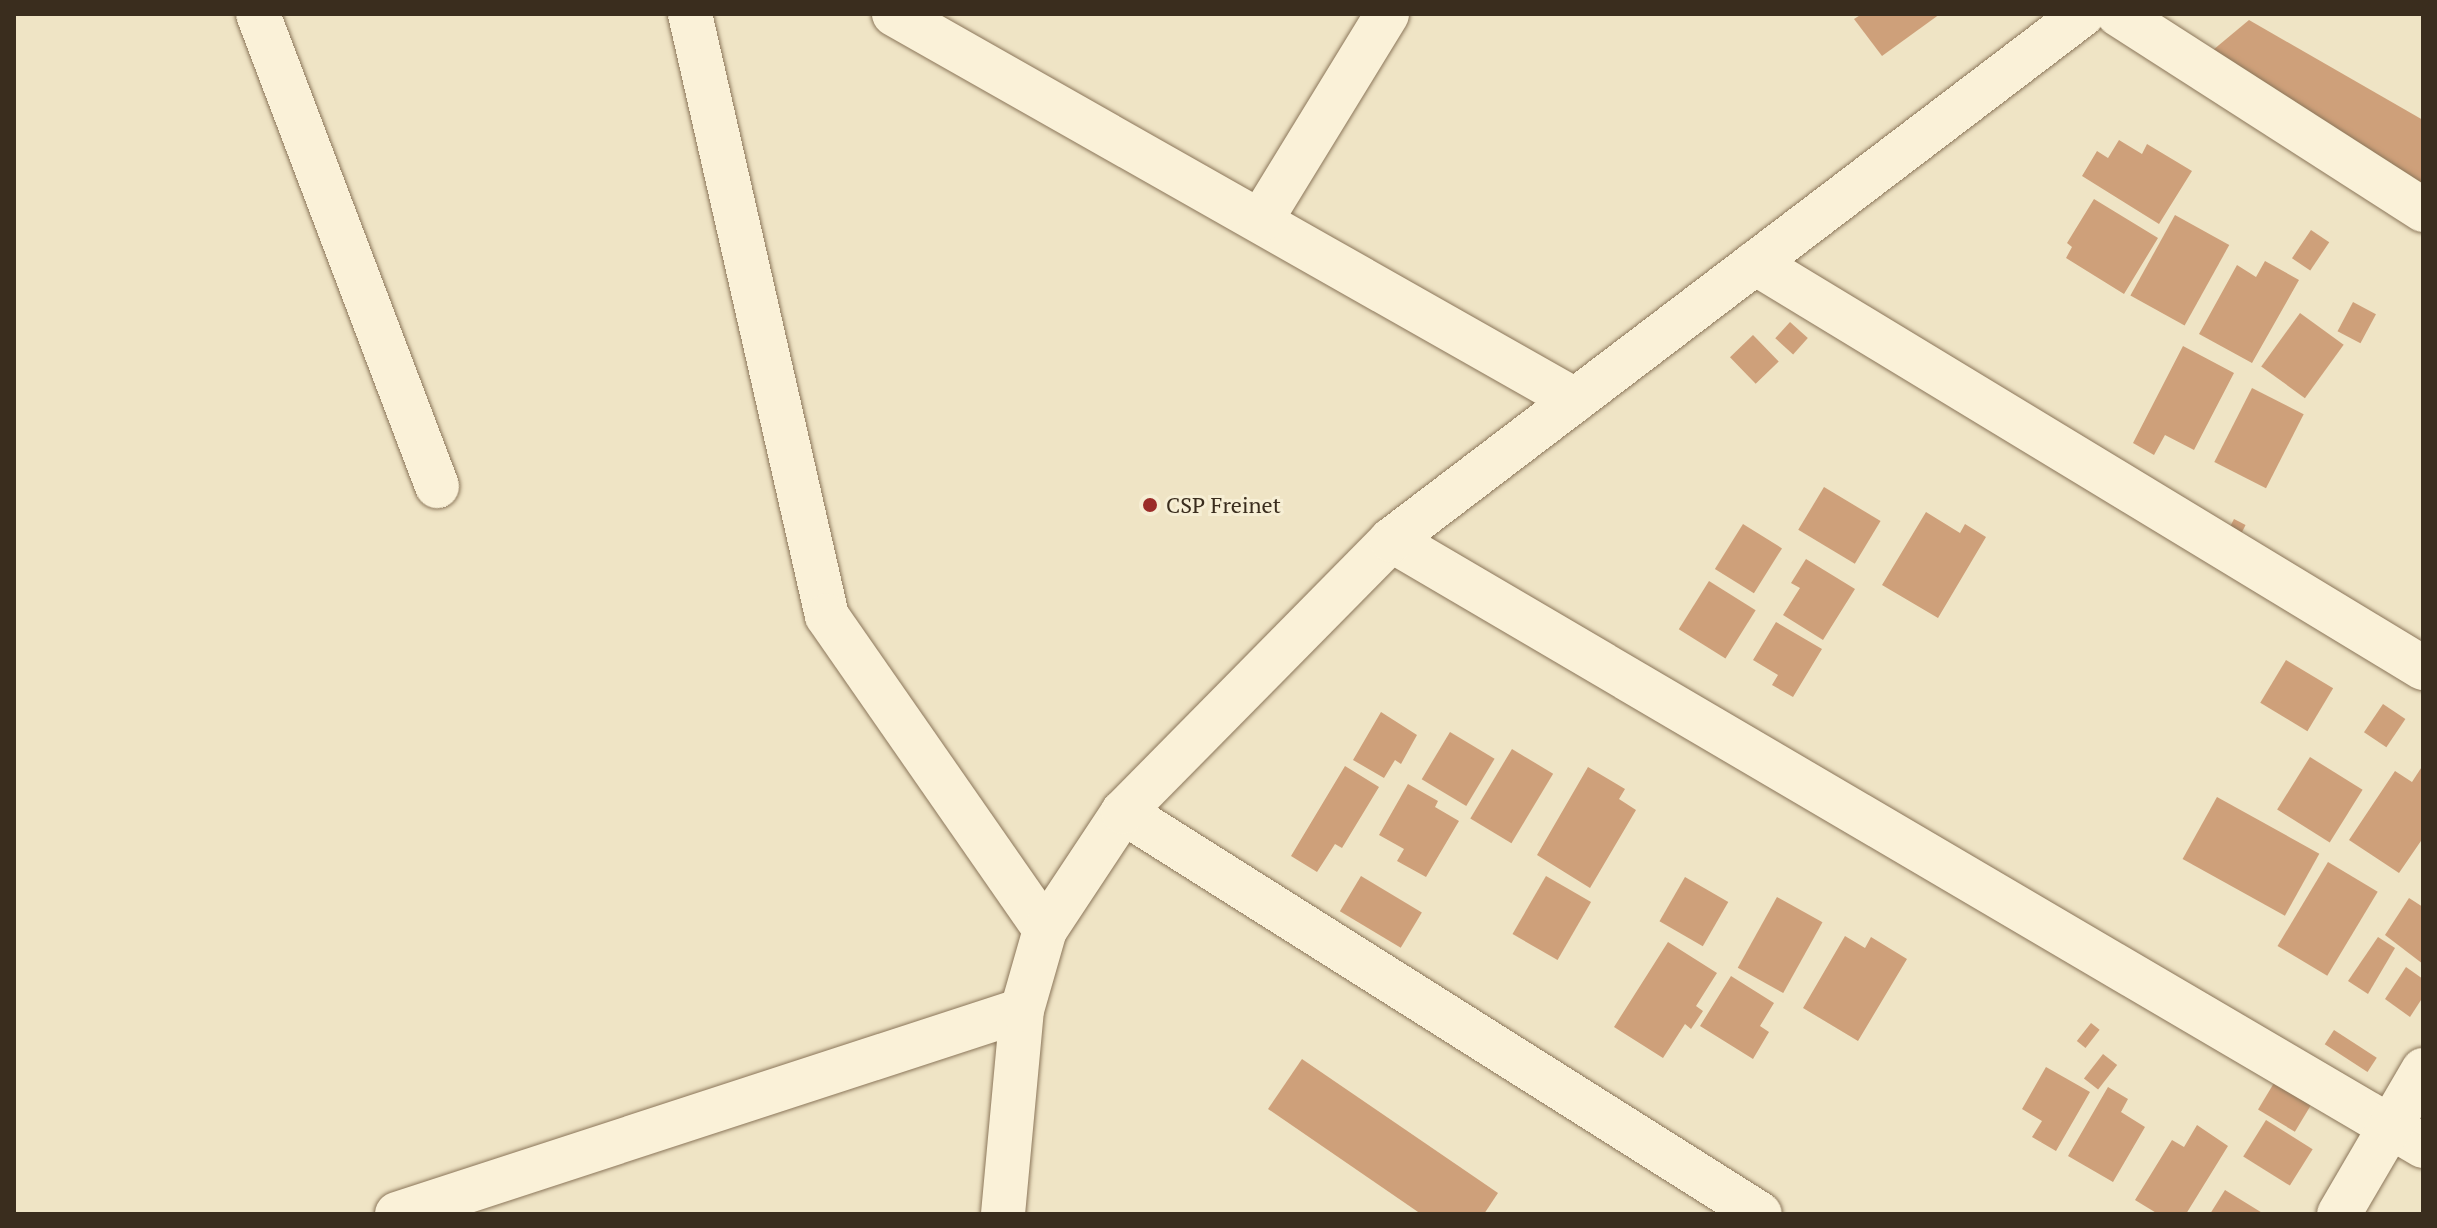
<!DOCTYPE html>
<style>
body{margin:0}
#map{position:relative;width:2437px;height:1228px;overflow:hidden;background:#efe4c5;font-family:"PT Serif",serif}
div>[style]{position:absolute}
.building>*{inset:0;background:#cea07a;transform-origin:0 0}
.roads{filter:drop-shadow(0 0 2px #8b765a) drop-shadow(0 0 2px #8b765a)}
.street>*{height:44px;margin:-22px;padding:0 22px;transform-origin:22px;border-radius:22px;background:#faf1d8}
.dots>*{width:22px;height:22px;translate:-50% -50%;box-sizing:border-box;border:4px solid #f6eed4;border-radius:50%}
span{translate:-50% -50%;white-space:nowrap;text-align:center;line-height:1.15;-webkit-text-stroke:6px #f6eed4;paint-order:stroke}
.poi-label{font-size:22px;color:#3a2d1e}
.left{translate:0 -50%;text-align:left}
.frame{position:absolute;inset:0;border:16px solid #3a2d1e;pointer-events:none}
</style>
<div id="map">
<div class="building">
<i style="clip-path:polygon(1862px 14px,1940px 14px,1882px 56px,1854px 19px)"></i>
<i style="clip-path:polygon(2249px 20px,2423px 120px,2423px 191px,2201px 60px)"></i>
<i style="clip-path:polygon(2119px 140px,2142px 154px,2147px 144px,2192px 171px,2159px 224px,2082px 176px,2097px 151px,2108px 158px)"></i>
<i style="clip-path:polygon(2094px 199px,2158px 238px,2124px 294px,2066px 258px,2072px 247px,2067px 243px)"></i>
<i style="left:2175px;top:215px;width:62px;height:92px;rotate:29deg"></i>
<i style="left:2311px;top:230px;width:22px;height:34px;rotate:34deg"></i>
<i style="clip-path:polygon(2265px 261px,2299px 280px,2252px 363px,2199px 334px,2237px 265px,2256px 277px)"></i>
<i style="left:2353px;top:302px;width:26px;height:33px;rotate:28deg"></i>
<i style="left:2300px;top:313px;width:54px;height:66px;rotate:36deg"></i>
<i style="left:1790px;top:322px;width:24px;height:22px;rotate:42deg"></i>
<i style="left:1753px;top:335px;width:37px;height:32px;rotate:46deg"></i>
<i style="clip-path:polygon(2183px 346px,2234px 373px,2194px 450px,2165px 435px,2154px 455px,2133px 443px)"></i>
<i style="left:2252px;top:388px;width:58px;height:83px;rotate:27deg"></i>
<i style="left:1824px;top:487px;width:66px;height:50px;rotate:31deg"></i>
<i style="clip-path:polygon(1926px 512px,1960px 533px,1965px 524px,1986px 537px,1938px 618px,1882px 585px)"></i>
<i style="left:2234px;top:519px;width:13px;height:25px;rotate:27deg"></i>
<i style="left:1743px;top:524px;width:46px;height:53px;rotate:32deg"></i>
<i style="clip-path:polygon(1806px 559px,1855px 589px,1823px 640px,1783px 615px,1800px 588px,1791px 583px)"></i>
<i style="left:1709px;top:581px;width:55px;height:57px;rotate:32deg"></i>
<i style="clip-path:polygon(1776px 622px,1822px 649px,1793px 697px,1772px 685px,1778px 675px,1753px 660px)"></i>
<i style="left:2286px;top:660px;width:55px;height:50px;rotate:31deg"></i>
<i style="left:2383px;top:704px;width:27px;height:34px;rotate:34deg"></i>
<i style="clip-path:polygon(1381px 712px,1417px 735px,1401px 764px,1395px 760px,1384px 778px,1353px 760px)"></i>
<i style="left:1450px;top:732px;width:52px;height:55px;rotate:31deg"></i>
<i style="left:1512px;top:749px;width:48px;height:81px;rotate:31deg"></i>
<i style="left:2310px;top:757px;width:62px;height:62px;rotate:32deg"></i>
<i style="clip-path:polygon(2423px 765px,2423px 838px,2399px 873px,2349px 840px,2395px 771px,2412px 782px)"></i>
<i style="clip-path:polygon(1345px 766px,1379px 787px,1342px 848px,1335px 844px,1317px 872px,1291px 856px)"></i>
<i style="clip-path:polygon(1588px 767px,1625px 789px,1619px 799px,1636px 810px,1590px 888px,1537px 855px)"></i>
<i style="clip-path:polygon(1408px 784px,1438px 801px,1435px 807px,1459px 821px,1426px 877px,1397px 861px,1404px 849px,1379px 835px)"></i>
<i style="left:2217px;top:797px;width:117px;height:71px;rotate:29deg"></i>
<i style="left:2328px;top:862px;width:58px;height:98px;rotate:31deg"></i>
<i style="left:1361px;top:876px;width:71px;height:41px;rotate:31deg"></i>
<i style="left:1546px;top:876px;width:52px;height:67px;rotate:30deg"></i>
<i style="left:1685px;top:877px;width:50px;height:51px;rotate:30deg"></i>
<i style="left:1777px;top:897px;width:52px;height:81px;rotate:29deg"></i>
<i style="clip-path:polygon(2409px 898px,2423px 907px,2423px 964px,2385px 935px)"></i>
<i style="clip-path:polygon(1845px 936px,1865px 948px,1871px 937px,1907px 959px,1858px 1041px,1803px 1008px)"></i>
<i style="clip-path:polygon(2378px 937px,2395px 948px,2368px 994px,2348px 981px)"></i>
<i style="clip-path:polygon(1668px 942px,1717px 973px,1696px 1006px,1703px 1011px,1691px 1029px,1685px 1024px,1663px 1058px,1614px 1027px)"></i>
<i style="clip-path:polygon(2406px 967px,2423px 979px,2423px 997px,2410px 1017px,2385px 999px)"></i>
<i style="clip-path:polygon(1731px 976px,1774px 1003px,1760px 1026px,1769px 1032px,1753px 1059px,1700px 1026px)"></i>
<i style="left:2091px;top:1023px;width:11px;height:23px;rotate:38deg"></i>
<i style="left:2334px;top:1030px;width:51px;height:17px;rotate:33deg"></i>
<i style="left:2103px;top:1054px;width:18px;height:31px;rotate:38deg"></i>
<i style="clip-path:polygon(1302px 1059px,1498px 1193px,1484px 1214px,1421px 1214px,1268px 1109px)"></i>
<i style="clip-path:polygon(2046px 1067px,2090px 1092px,2056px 1151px,2032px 1137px,2042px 1121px,2022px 1109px)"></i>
<i style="left:2274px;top:1083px;width:43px;height:31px;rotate:31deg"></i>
<i style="clip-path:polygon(2108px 1087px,2128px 1099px,2121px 1112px,2145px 1127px,2113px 1182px,2068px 1156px)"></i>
<i style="left:2266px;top:1120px;width:55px;height:43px;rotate:32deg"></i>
<i style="clip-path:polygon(2197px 1125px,2228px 1146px,2186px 1214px,2158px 1214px,2135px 1200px,2172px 1140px,2184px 1147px)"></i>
<i style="clip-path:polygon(2225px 1190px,2264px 1214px,2210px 1214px)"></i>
</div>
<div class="roads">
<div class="street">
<i style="left:258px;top:14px;width:505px;rotate:69.23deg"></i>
<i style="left:690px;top:14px;width:617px;rotate:77.18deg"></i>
<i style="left:827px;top:616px;width:382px;rotate:55.2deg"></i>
<i style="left:894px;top:14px;width:783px;rotate:29.55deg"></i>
<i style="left:2118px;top:14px;width:363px;rotate:32.7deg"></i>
<i style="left:1261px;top:220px;width:241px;rotate:-58.5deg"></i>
<i style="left:1755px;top:263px;width:781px;rotate:31.23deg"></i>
<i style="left:1391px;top:540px;width:1197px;rotate:30.42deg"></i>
<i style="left:1123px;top:812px;width:753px;rotate:32.26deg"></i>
<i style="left:397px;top:1214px;width:657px;rotate:-18.08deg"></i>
<i style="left:1003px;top:1214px;width:205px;rotate:-84.7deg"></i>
<i style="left:1022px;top:1010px;width:83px;rotate:-74deg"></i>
<i style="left:1045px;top:930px;width:141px;rotate:-56.5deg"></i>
<i style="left:1123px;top:812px;width:382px;rotate:-45.4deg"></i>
<i style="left:1391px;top:540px;width:869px;rotate:-37.24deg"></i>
<i style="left:2339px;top:1214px;width:167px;rotate:-59.7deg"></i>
</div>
</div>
<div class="dots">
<i style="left:1150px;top:505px;background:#9b2c29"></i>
</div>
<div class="poi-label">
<span class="left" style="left:1166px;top:505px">CSP Freinet</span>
</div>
<div class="frame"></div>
</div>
